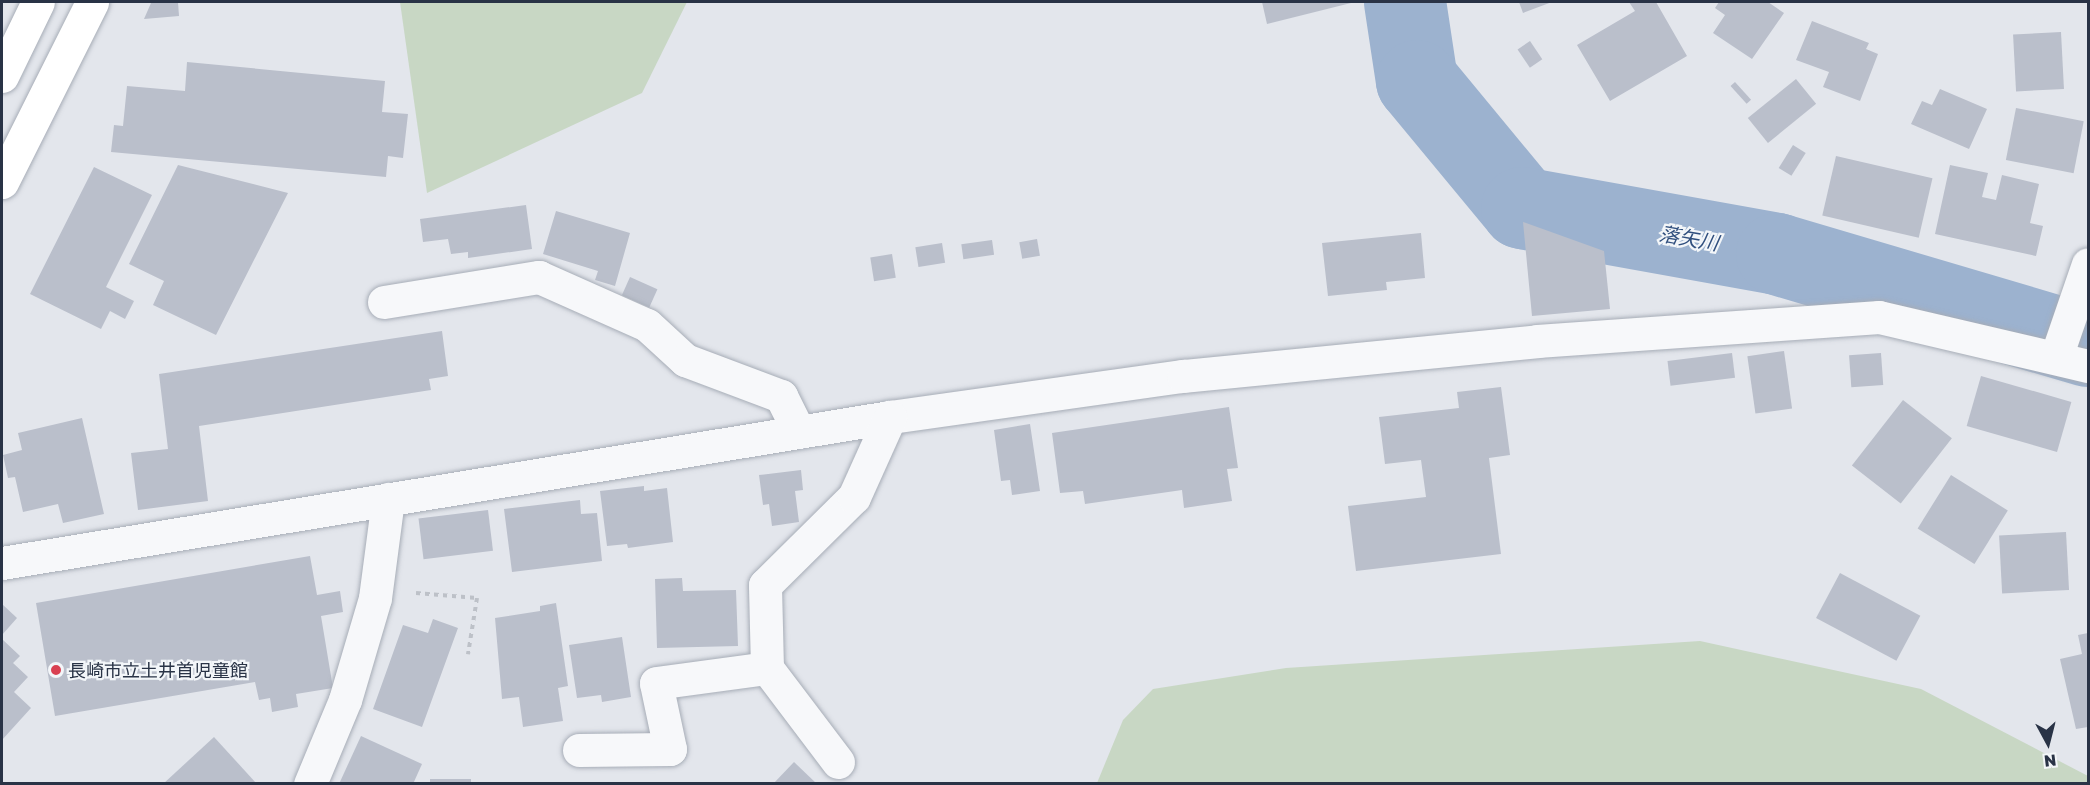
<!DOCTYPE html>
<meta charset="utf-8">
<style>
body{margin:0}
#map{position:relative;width:2090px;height:785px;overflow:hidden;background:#e3e6ec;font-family:"Golos Text","Noto Sans JP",sans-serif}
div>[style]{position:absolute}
.green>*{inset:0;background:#c8d7c4}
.river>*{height:82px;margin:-41px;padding:0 41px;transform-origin:41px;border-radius:41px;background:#9cb2cf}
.building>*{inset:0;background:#babfcb;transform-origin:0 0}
.path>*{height:4px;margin-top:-2px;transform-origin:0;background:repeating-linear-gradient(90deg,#bdc1c8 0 4.5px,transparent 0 9px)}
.roads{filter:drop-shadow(0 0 2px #a7adb7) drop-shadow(0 0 2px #a7adb7)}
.minor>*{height:33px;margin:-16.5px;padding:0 16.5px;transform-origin:16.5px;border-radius:16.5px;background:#f7f8fa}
.trunk>*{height:33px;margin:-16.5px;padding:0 16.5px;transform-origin:16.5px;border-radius:16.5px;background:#fff}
.dots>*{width:16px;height:16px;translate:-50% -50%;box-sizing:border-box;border:3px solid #f3f6f9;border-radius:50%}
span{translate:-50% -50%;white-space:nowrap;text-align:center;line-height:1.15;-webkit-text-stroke:4.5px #f3f6f9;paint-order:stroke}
.poi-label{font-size:18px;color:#293346}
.left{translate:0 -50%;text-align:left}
.water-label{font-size:20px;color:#304f7e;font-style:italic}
.frame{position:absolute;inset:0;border:3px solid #293346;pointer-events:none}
.north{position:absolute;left:2018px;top:713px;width:60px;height:60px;-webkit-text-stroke:4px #f3f6f9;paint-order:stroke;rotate:173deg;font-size:16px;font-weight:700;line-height:24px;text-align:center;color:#293346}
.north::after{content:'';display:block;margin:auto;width:21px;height:27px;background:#293346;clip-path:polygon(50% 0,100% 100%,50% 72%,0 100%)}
</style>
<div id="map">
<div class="green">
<i style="clip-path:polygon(400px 2px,687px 2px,642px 93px,427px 193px)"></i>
<i style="clip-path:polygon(1700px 641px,1921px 689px,2088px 776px,2088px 783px,1097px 783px,1123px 720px,1153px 689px,1286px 668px)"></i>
</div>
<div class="river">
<i style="left:1405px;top:2px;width:80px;rotate:81.4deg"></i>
<i style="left:1417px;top:81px;width:165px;rotate:50.4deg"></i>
<i style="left:1522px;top:208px;width:259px;rotate:10.2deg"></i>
<i style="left:1777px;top:254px;width:324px;rotate:16.5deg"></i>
</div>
<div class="building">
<i style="clip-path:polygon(178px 2px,179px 16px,144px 19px,151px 3px)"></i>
<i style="clip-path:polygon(1262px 2px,1355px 2px,1267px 24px)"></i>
<i style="clip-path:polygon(1519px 2px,1552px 2px,1523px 13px)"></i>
<i style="clip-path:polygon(1629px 2px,1656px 2px,1687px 56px,1610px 101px,1577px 45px,1635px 11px)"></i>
<i style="clip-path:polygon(1719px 2px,1768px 2px,1784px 13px,1752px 59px,1713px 33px,1725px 15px,1715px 8px)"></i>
<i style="clip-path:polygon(1812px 21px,1869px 43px,1866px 49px,1878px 54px,1860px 101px,1823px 87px,1829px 72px,1796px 60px)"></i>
<i style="left:2061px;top:32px;width:57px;height:48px;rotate:87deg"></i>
<i style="left:1530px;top:41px;width:22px;height:15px;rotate:56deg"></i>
<i style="clip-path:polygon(187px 62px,385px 81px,382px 112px,408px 114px,403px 158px,388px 156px,386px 177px,111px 152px,114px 125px,123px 126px,127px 86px,185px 91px)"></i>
<i style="left:1796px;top:79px;width:32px;height:62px;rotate:51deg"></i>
<i style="left:1735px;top:82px;width:24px;height:6px;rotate:48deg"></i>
<i style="clip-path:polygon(1940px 89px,1987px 109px,1969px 149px,1911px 124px,1922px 101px,1932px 105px)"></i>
<i style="left:2016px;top:108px;width:69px;height:53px;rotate:11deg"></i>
<i style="left:1793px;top:145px;width:15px;height:27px;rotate:32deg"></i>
<i style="left:1836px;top:156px;width:99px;height:61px;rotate:13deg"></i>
<i style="clip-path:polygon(178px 165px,288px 193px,216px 335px,153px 305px,164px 281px,129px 264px)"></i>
<i style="clip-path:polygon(1950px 165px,1988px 173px,1982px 197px,1996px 200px,2002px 175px,2039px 184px,2030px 223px,2043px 226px,2036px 256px,1935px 234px)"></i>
<i style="clip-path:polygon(94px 167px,152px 195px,106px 287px,134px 301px,125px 319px,110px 311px,101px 329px,30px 294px)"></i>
<i style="clip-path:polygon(526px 205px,532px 249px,468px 258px,468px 252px,451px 254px,448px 239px,423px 242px,420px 219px)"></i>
<i style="clip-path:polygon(556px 211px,630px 233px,615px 286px,595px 280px,598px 271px,543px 254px)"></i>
<i style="clip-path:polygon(1523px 222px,1604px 251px,1610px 309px,1532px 316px)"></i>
<i style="clip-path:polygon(1421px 233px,1425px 278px,1386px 282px,1387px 290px,1328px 296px,1322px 243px)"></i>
<i style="left:1037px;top:239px;width:17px;height:18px;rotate:80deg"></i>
<i style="left:992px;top:240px;width:15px;height:31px;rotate:82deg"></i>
<i style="left:942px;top:243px;width:20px;height:27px;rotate:81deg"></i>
<i style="left:892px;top:254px;width:24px;height:22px;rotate:81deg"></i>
<i style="left:630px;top:277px;width:30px;height:20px;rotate:24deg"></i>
<i style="clip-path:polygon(442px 331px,448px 376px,429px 379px,431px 390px,199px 426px,208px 501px,138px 510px,131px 453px,168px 449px,159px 374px)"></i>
<i style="left:1784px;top:351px;width:58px;height:37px;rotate:82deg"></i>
<i style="left:1732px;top:353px;width:25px;height:65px;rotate:83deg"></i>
<i style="left:1881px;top:353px;width:32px;height:32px;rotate:86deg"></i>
<i style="left:1981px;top:376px;width:94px;height:52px;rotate:16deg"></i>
<i style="clip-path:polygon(1501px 387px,1510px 455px,1489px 458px,1501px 554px,1356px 571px,1348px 506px,1426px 497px,1421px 460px,1385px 464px,1379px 417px,1459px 408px,1457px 392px)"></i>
<i style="left:1903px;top:400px;width:62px;height:83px;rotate:38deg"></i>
<i style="clip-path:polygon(1229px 407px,1238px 468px,1227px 469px,1232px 501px,1184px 508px,1182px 490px,1085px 504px,1083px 491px,1060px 493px,1052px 433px)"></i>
<i style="clip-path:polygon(82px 418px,104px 514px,63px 523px,58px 504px,23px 512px,15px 477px,8px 478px,3px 455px,22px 450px,18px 433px)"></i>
<i style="clip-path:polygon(1030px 424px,1040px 491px,1012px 495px,1010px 480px,1001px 481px,994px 430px)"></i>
<i style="clip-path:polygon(801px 470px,803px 490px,795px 491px,799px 522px,772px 526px,769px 504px,763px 505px,759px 475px)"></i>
<i style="left:1951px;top:475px;width:67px;height:63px;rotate:32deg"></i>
<i style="clip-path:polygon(644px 486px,644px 491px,667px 488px,673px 542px,628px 548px,627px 544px,607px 546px,600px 491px)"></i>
<i style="clip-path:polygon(580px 500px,581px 514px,597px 513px,602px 561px,512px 572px,504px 509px)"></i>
<i style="left:488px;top:510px;width:41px;height:70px;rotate:83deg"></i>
<i style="left:2066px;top:532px;width:58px;height:67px;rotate:87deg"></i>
<i style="clip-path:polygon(310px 556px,317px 595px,340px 591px,343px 612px,321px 616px,333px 688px,296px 694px,298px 707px,272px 712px,270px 698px,259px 700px,255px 682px,55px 716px,36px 603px)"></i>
<i style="left:1840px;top:573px;width:91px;height:51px;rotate:28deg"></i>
<i style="clip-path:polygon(682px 578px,683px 591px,736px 590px,738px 646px,657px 648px,655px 579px)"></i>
<i style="clip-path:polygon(556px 603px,568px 686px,558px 688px,563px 721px,523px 727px,519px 697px,502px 699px,495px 618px,540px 611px,540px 606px)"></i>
<i style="clip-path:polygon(2px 604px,17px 618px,2px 635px)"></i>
<i style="clip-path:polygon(433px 619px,458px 628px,422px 727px,373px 709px,403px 625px,428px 633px)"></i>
<i style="clip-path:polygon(2088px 633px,2088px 727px,2076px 729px,2060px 659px,2082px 654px,2078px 635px)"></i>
<i style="clip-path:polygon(622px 637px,631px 697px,602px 702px,601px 695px,577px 698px,569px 645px)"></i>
<i style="clip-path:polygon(2px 639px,20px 656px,13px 663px,28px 677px,14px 692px,31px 708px,2px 740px)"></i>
<i style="clip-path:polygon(361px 736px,422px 764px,413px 784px,339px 784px)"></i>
<i style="clip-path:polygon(214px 737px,257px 784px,163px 784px)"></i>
<i style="clip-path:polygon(794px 762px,817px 784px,773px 784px)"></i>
<i style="left:430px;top:779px;width:41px;height:5px"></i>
</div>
<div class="path">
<i style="left:416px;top:593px;width:61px;rotate:4.7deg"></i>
<i style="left:477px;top:598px;width:57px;rotate:99.1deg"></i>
</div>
<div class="roads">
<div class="minor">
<i style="left:384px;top:302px;width:157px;rotate:-9.2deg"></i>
<i style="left:539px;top:277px;width:118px;rotate:24deg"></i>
<i style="left:647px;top:325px;width:52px;rotate:42.6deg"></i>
<i style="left:685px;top:360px;width:103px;rotate:20.6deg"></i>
<i style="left:781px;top:396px;width:40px;rotate:63.4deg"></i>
<i style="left:2056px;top:357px;width:98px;rotate:-71deg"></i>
<i style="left:2px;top:563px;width:900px;rotate:-9.34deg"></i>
<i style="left:890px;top:417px;width:296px;rotate:-8deg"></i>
<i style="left:1183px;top:376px;width:356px;rotate:-5.6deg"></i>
<i style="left:1537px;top:341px;width:343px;rotate:-4deg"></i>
<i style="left:1879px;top:317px;width:215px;rotate:13.2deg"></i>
<i style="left:579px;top:750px;width:91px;rotate:-0.6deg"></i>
<i style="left:670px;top:749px;width:67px;rotate:-102deg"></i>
<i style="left:656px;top:683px;width:112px;rotate:-7.7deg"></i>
<i style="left:838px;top:762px;width:118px;rotate:-127.1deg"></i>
<i style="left:767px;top:668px;width:83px;rotate:-91.4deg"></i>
<i style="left:765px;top:585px;width:125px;rotate:-44.7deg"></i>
<i style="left:854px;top:497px;width:88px;rotate:-65.8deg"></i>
<i style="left:310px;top:784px;width:91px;rotate:-67.4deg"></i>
<i style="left:345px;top:700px;width:106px;rotate:-73.6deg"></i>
<i style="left:375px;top:598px;width:100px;rotate:-82.5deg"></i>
</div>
<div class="trunk">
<i style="left:2px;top:76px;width:82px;rotate:-64.1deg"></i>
<i style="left:2px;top:182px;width:201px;rotate:-63.4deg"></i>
</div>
</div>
<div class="dots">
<i style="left:56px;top:670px;background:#d94051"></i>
</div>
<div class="poi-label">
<span class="left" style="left:68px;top:670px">長崎市立土井首児童館</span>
</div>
<div class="water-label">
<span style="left:1689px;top:238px;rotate:10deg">落矢川</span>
</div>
<div class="frame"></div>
<div class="north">N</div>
</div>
